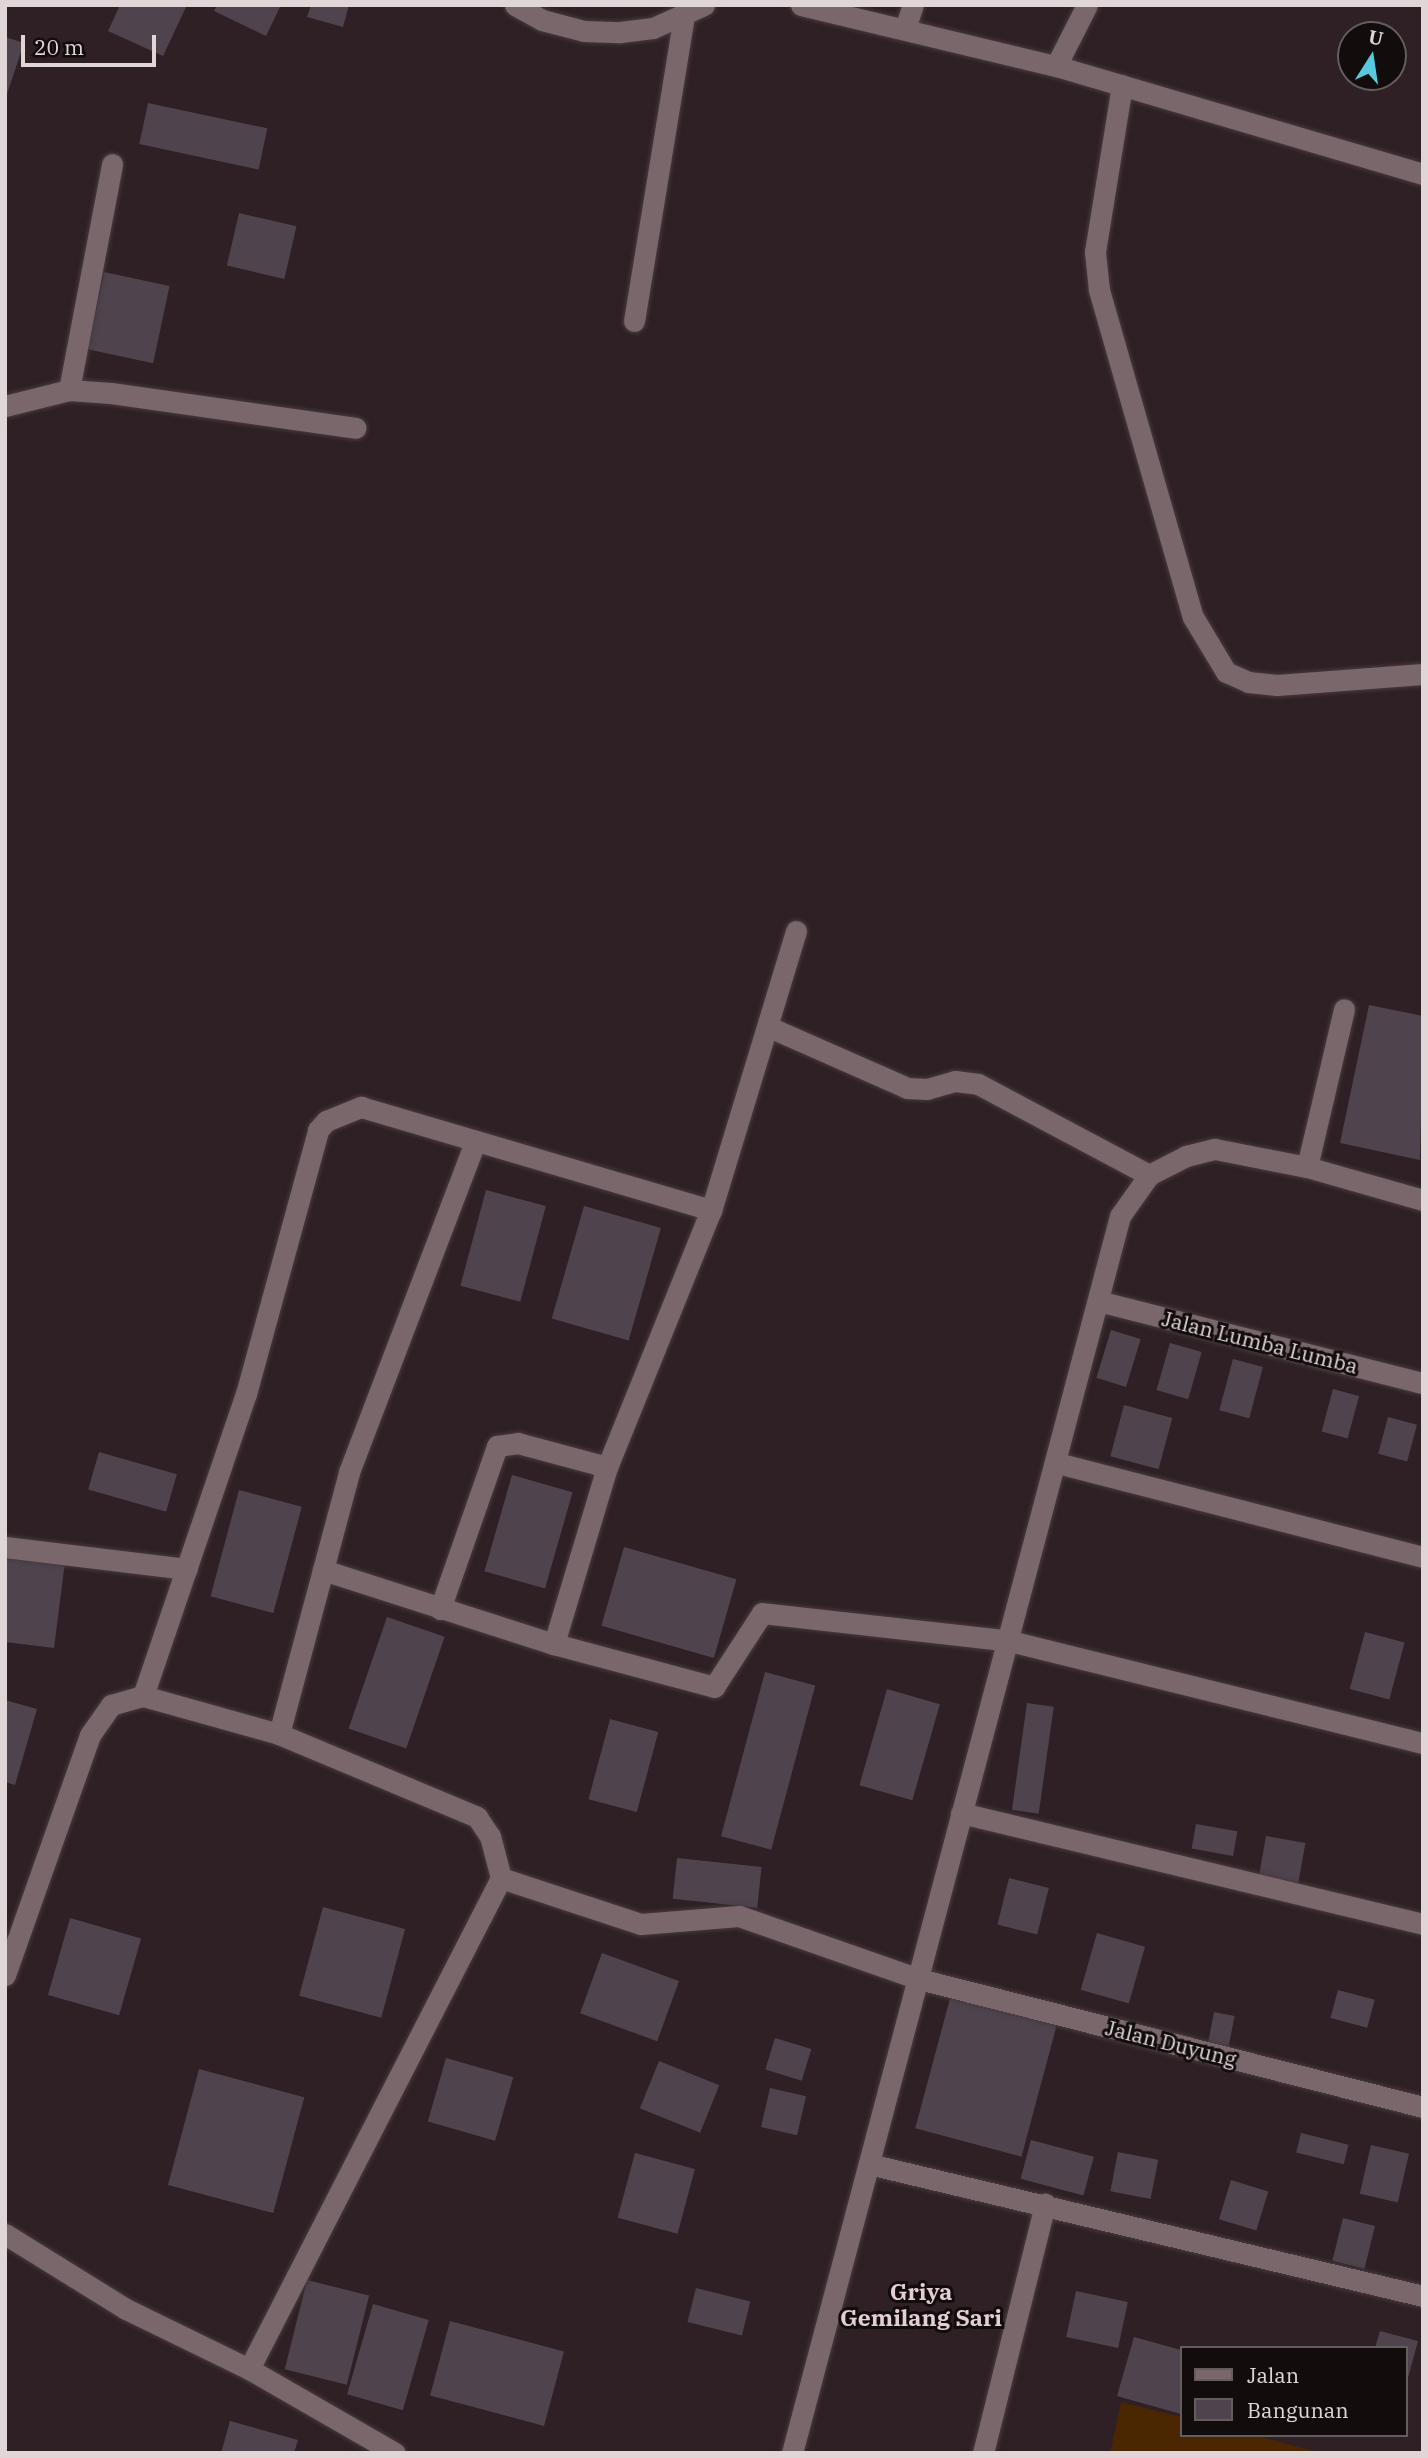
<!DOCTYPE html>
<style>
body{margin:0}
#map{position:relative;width:1428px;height:2458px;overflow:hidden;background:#2e2024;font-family:"IBM Plex Serif",serif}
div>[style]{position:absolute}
.green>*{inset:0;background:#4b2701}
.building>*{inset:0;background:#4f444e;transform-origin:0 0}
.roads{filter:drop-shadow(0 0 2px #463b3e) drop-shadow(0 0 2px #463b3e)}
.minor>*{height:21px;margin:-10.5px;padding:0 10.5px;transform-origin:10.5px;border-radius:10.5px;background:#79676c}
span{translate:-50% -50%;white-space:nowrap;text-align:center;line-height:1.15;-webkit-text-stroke:6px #120c0d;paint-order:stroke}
.street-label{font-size:21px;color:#e0d6d8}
.neighbourhood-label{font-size:23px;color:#e2ced3;font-weight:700}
.frame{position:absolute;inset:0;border:7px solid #e0d6d8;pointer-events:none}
.legend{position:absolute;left:1180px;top:2346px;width:228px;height:91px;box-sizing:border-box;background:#120c0d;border:2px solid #645d5e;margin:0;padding:9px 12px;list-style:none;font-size:21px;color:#e0d6d8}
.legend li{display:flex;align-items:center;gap:14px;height:35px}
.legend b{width:35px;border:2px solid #645d5e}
.north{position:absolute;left:1337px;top:21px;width:70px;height:70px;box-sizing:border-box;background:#120c0d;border:2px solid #645d5e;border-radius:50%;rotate:12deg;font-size:19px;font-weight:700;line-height:28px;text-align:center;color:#e0d6d8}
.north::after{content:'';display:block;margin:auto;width:24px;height:32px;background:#55cadf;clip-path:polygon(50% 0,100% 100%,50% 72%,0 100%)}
.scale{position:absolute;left:21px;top:35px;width:135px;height:32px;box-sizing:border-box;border:4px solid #e0d6d8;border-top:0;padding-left:9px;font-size:21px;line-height:24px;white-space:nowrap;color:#e0d6d8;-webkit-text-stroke:5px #120c0d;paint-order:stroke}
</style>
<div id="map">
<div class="green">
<i style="clip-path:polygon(1121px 2402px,1181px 2417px,1181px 2435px,1253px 2435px,1321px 2453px,1110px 2453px)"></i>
</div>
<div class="building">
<i style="clip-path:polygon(120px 5px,187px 5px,163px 56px,108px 31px)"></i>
<i style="clip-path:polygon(217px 5px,281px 5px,266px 36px,214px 11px)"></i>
<i style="clip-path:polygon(311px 5px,349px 5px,343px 27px,307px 17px)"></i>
<i style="clip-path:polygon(5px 37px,24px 43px,6px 97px,5px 97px)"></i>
<i style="left:148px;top:103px;width:122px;height:42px;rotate:12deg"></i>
<i style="left:239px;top:213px;width:59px;height:54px;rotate:13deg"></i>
<i style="left:104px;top:272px;width:67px;height:79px;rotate:12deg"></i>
<i style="clip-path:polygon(1369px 1005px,1423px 1016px,1420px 1160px,1340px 1143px)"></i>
<i style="left:486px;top:1190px;width:62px;height:99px;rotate:15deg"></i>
<i style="left:584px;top:1206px;width:80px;height:117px;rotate:16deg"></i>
<i style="left:1111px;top:1330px;width:31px;height:50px;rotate:17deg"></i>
<i style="left:1170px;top:1343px;width:33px;height:49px;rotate:16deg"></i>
<i style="left:1233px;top:1359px;width:31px;height:53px;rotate:15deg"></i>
<i style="left:1333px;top:1389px;width:27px;height:44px;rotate:15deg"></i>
<i style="left:1124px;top:1405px;width:50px;height:53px;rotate:15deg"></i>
<i style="left:1388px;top:1417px;width:30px;height:38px;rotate:15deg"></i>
<i style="left:99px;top:1452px;width:81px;height:39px;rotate:16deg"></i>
<i style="left:512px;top:1475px;width:63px;height:100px;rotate:16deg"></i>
<i style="left:239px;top:1490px;width:65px;height:110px;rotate:15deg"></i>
<i style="left:624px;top:1547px;width:117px;height:82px;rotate:16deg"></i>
<i style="clip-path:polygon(5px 1554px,65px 1562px,54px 1648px,5px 1642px)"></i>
<i style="left:387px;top:1617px;width:61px;height:118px;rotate:19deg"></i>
<i style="left:1365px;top:1632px;width:41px;height:59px;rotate:15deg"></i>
<i style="left:765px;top:1672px;width:52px;height:170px;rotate:15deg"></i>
<i style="left:887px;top:1689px;width:55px;height:100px;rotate:16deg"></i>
<i style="clip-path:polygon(5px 1700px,37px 1709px,15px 1785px,5px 1782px)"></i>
<i style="left:1027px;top:1703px;width:27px;height:108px;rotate:8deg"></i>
<i style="left:610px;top:1719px;width:50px;height:83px;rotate:15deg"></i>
<i style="left:1196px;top:1824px;width:42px;height:25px;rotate:10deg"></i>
<i style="left:1266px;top:1836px;width:40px;height:41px;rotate:10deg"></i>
<i style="left:677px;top:1858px;width:85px;height:41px;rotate:6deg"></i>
<i style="left:1009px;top:1878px;width:41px;height:48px;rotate:14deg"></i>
<i style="left:323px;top:1907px;width:85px;height:92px;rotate:15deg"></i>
<i style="left:70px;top:1918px;width:74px;height:80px;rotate:16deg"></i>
<i style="left:1097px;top:1933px;width:50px;height:59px;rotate:16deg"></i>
<i style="left:602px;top:1953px;width:82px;height:64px;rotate:20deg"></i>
<i style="left:1338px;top:1990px;width:38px;height:29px;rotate:15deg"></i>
<i style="left:952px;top:1991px;width:110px;height:142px;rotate:15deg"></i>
<i style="left:1214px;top:2012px;width:21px;height:39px;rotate:11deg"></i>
<i style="left:775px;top:2038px;width:38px;height:33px;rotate:17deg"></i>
<i style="left:446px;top:2058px;width:70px;height:66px;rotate:16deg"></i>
<i style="left:659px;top:2061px;width:65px;height:51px;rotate:22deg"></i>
<i style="left:199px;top:2069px;width:109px;height:120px;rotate:15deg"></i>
<i style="left:770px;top:2088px;width:37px;height:40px;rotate:13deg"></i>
<i style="left:1301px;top:2133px;width:49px;height:20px;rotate:14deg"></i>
<i style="left:1031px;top:2140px;width:65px;height:40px;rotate:15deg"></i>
<i style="left:1371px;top:2145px;width:39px;height:50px;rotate:13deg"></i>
<i style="left:1118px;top:2152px;width:41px;height:40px;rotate:11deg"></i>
<i style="left:635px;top:2153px;width:62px;height:67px;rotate:15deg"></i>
<i style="left:1231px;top:2180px;width:39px;height:41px;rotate:17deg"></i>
<i style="left:1343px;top:2218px;width:33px;height:44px;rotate:14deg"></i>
<i style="left:307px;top:2280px;width:64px;height:92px;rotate:14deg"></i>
<i style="left:696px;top:2288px;width:56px;height:35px;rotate:14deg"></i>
<i style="left:1076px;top:2291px;width:53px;height:47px;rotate:12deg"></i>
<i style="left:373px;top:2304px;width:58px;height:94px;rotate:16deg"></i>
<i style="left:450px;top:2321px;width:118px;height:77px;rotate:15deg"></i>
<i style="clip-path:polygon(1380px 2331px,1418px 2341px,1406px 2385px,1405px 2348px,1375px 2348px)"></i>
<i style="clip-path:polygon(1134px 2337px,1181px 2350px,1181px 2414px,1117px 2396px)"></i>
<i style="clip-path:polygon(230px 2421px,298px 2440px,294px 2453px,221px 2453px)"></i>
</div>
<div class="roads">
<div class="minor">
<i style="left:515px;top:5px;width:31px;rotate:29deg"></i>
<i style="left:542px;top:20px;width:43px;rotate:14.7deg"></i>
<i style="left:584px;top:31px;width:36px;rotate:2deg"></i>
<i style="left:620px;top:32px;width:33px;rotate:-7deg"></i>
<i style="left:653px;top:28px;width:56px;rotate:-24.3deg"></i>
<i style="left:801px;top:5px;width:262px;rotate:13.5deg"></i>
<i style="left:1056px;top:66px;width:383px;rotate:16.4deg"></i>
<i style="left:905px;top:29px;width:25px;rotate:-72deg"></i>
<i style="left:1056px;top:66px;width:68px;rotate:-63.1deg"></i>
<i style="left:1122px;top:85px;width:169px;rotate:99.2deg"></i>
<i style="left:1095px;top:252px;width:38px;rotate:84deg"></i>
<i style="left:1099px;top:290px;width:340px;rotate:74deg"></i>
<i style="left:1193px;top:617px;width:64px;rotate:59deg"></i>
<i style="left:1226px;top:672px;width:24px;rotate:24deg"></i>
<i style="left:1248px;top:682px;width:29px;rotate:6deg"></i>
<i style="left:1277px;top:685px;width:146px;rotate:-4.3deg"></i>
<i style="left:634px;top:321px;width:320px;rotate:-80.7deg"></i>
<i style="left:69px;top:390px;width:230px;rotate:-79.2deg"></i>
<i style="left:5px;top:406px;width:66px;rotate:-14deg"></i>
<i style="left:69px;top:390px;width:42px;rotate:4.1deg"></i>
<i style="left:111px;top:393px;width:247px;rotate:8.1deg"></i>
<i style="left:796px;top:931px;width:292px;rotate:106.9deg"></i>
<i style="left:711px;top:1210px;width:277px;rotate:112deg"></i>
<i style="left:607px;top:1467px;width:185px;rotate:106.7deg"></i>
<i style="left:554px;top:1644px;width:166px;rotate:15deg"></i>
<i style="left:714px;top:1687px;width:88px;rotate:-57deg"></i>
<i style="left:762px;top:1613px;width:250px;rotate:6.4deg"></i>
<i style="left:1010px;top:1641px;width:425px;rotate:13.9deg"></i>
<i style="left:769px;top:1027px;width:151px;rotate:23.8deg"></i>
<i style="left:907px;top:1088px;width:20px;rotate:3deg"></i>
<i style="left:927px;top:1089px;width:29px;rotate:-16deg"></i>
<i style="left:955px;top:1081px;width:23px;rotate:7deg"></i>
<i style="left:978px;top:1084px;width:194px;rotate:28deg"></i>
<i style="left:1307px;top:1167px;width:162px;rotate:-76.8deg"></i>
<i style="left:1098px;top:1301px;width:335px;rotate:14.2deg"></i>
<i style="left:1057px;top:1463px;width:378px;rotate:14.4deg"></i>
<i style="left:5px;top:1547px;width:183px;rotate:6.9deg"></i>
<i style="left:323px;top:1570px;width:243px;rotate:17.8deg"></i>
<i style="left:440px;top:1609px;width:173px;rotate:-70.7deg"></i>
<i style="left:497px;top:1446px;width:21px;rotate:-8deg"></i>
<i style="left:518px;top:1443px;width:92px;rotate:15.1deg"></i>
<i style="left:143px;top:1696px;width:141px;rotate:15.6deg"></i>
<i style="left:279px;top:1734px;width:215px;rotate:22.7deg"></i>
<i style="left:477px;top:1817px;width:23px;rotate:56deg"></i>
<i style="left:490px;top:1836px;width:43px;rotate:75.3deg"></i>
<i style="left:279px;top:1734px;width:271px;rotate:-75deg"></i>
<i style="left:349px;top:1472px;width:353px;rotate:-69.1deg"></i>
<i style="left:961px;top:1813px;width:475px;rotate:13.5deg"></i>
<i style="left:5px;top:1975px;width:255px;rotate:-70.5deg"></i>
<i style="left:90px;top:1735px;width:37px;rotate:-55deg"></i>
<i style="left:111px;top:1705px;width:33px;rotate:-16deg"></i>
<i style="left:143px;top:1696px;width:319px;rotate:-71.2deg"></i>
<i style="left:246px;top:1394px;width:274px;rotate:-74.7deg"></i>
<i style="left:318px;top:1130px;width:12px;rotate:-48deg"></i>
<i style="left:326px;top:1121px;width:38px;rotate:-22deg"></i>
<i style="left:361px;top:1107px;width:365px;rotate:16.4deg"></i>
<i style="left:869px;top:2164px;width:570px;rotate:13.4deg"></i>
<i style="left:5px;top:2234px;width:142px;rotate:31.8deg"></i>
<i style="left:126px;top:2309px;width:137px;rotate:26deg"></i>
<i style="left:249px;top:2369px;width:168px;rotate:29.9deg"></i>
<i style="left:249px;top:2369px;width:552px;rotate:-62.83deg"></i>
<i style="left:501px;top:1878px;width:147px;rotate:18.2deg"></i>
<i style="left:641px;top:1924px;width:98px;rotate:-4.7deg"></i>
<i style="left:739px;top:1916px;width:191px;rotate:19.3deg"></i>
<i style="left:919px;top:1979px;width:520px;rotate:14.25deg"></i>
<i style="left:792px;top:2453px;width:1280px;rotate:-75.15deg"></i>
<i style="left:1120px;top:1216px;width:50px;rotate:-54.7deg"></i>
<i style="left:1149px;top:1175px;width:42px;rotate:-27.2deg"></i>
<i style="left:1186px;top:1156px;width:30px;rotate:-14deg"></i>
<i style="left:1215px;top:1149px;width:94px;rotate:11.1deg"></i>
<i style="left:1307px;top:1167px;width:121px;rotate:15.9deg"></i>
<i style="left:983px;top:2453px;width:257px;rotate:-76deg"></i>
</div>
</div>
<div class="street-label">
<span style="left:1260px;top:1342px;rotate:14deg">Jalan Lumba Lumba</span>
<span style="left:1171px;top:2043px;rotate:14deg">Jalan Duyung</span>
</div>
<div class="neighbourhood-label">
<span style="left:921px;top:2304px">Griya<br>Gemilang Sari</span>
</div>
<div class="frame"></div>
<ul class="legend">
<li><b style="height:9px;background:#79676c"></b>Jalan</li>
<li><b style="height:19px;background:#4f444e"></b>Bangunan</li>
</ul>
<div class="north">U</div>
<div class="scale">20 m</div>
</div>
